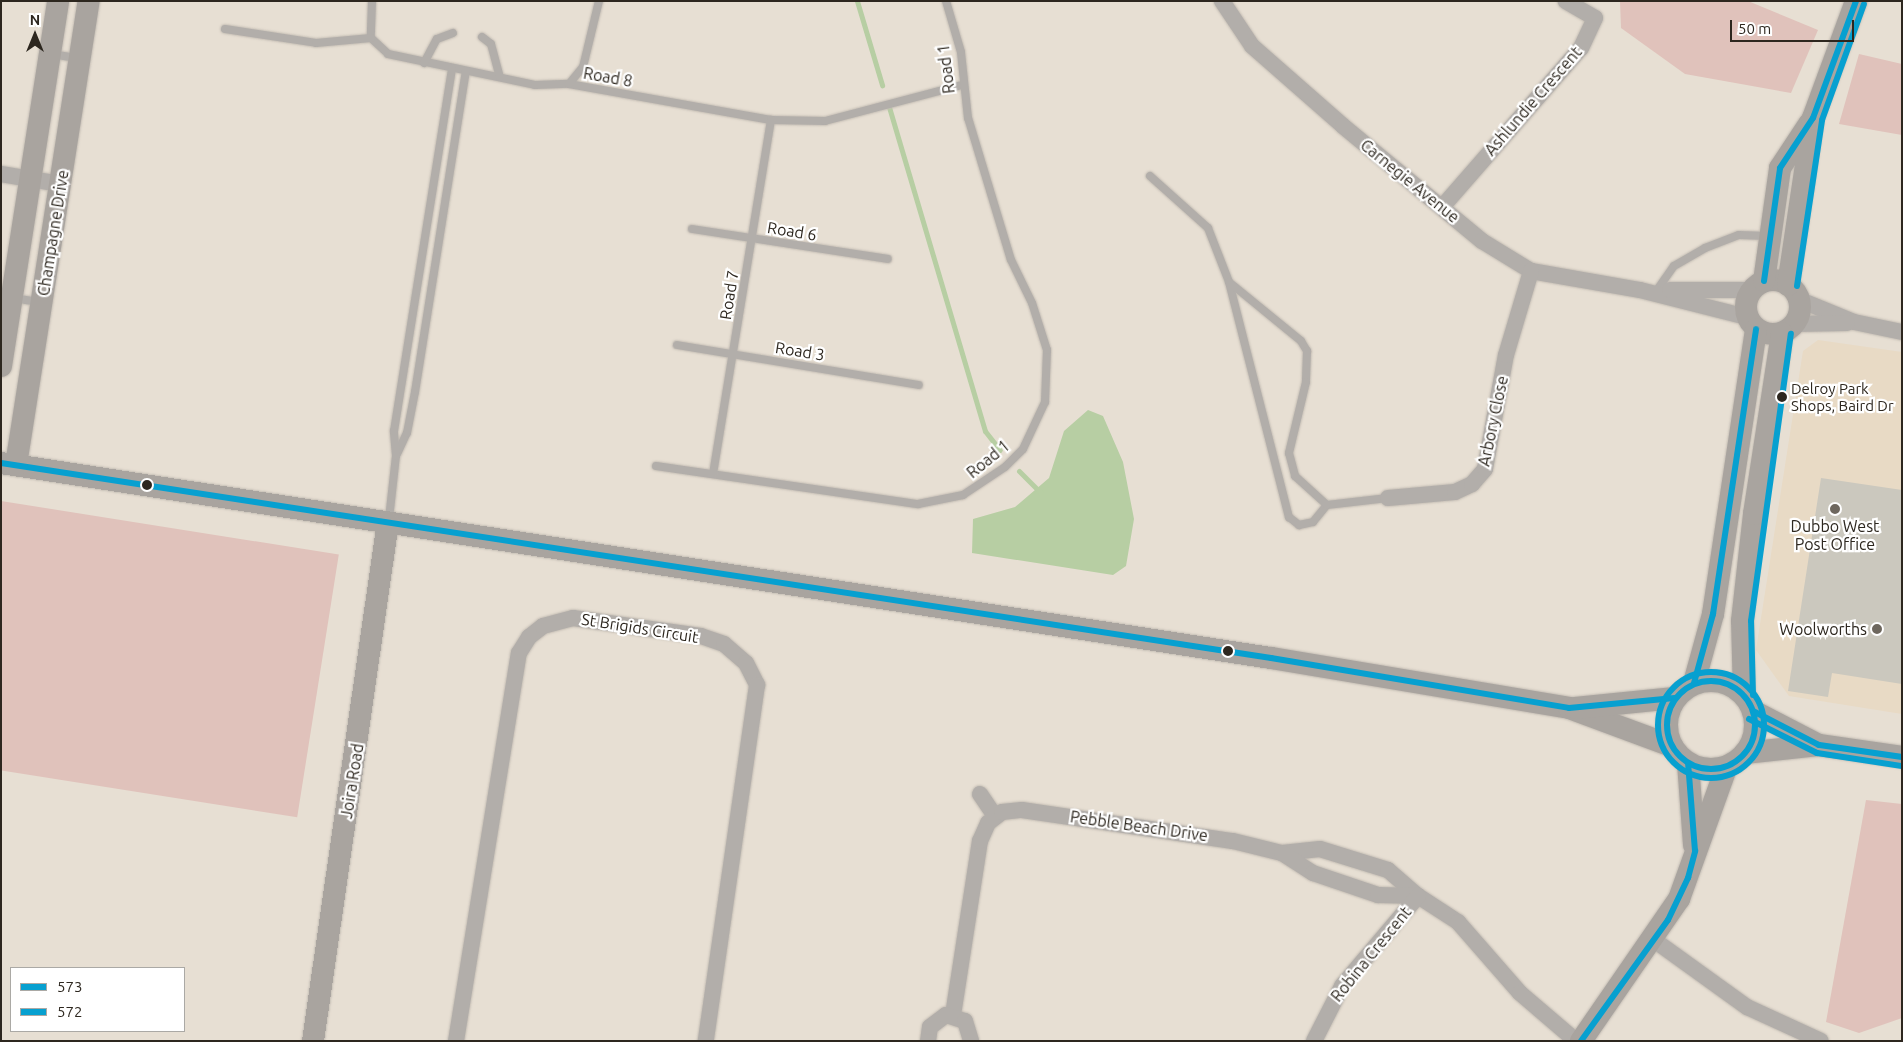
<!DOCTYPE html>
<style>
body{margin:0}
#map{position:relative;width:1903px;height:1042px;overflow:hidden;background:#e7dfd3;font-family:Ubuntu,sans-serif}
div>[style]{position:absolute}
.built>*{inset:0;background:#e8dac5}
.green>*{inset:0;background:#e0c2bb;transform-origin:0 0}
.water>*{inset:0;background:#b7cea3}
.stream>*{height:5px;margin:-2.5px;padding:0 2.5px;transform-origin:2.5px;border-radius:2.5px;background:#b7cea3}
.building>*{inset:0;background:#cbc8be}
.roads{filter:drop-shadow(0 0 1px #c4bdb4) drop-shadow(0 0 1px #c4bdb4)}
.lane>*{height:8px;margin:-4px;padding:0 4px;transform-origin:4px;border-radius:4px;background:#b2aeaa}
.street>*{height:16px;margin:-8px;padding:0 8px;transform-origin:8px;border-radius:8px;background:#b2aeaa}
.secondary>*{height:22px;margin:-11px;padding:0 11px;transform-origin:11px;border-radius:11px;background:#a9a49f}
.secondary>.ring{margin:-11px;padding:0;box-sizing:content-box;background:none;border:22px solid #a9a49f;border-radius:50%}
.bus-1>*{height:6px;margin:-3px;padding:0 3px;transform-origin:3px;border-radius:3px;background:#07a0d0}
.bus-1>.ring{margin:-3px;padding:0;box-sizing:content-box;background:none;border:6px solid #07a0d0;border-radius:50%}
.bus-2>*{height:6px;margin:-3px;padding:0 3px;transform-origin:3px;border-radius:3px;background:#07a0d0}
.bus-2>.ring{margin:-3px;padding:0;box-sizing:content-box;background:none;border:6px solid #07a0d0;border-radius:50%}
.dots>*{width:14px;height:14px;translate:-50% -50%;box-sizing:border-box;border:2px solid #fff;border-radius:50%}
span{translate:-50% -50%;white-space:nowrap;text-align:center;line-height:1.15;-webkit-text-stroke:4.5px #fff;paint-order:stroke}
.bus-label{font-size:15px;color:#2d271f}
.left{translate:0 -50%;text-align:left}
.street-label{font-size:16px;color:#2d271f}
.poi-label{font-size:16px;color:#2d271f}
.right{translate:-100% -50%;text-align:right}
.frame{position:absolute;inset:0;border:2px solid #2d271f;pointer-events:none}
.legend{position:absolute;left:10px;top:967px;width:175px;height:65px;box-sizing:border-box;background:#fff;border:1px solid #aba9a5;margin:0;padding:6px 9px;list-style:none;font-size:15px;color:#2d271f}
.legend li{display:flex;align-items:center;gap:10px;height:25px}
.legend b{width:25px;border:1px solid #aba9a5}
.north{position:absolute;left:10px;top:10px;width:50px;height:50px;-webkit-text-stroke:4px #fff;paint-order:stroke;rotate:0deg;font-size:14px;font-weight:700;line-height:20px;text-align:center;color:#2d271f}
.north::after{content:'';display:block;margin:auto;width:18px;height:22px;background:#2d271f;clip-path:polygon(50% 0,100% 100%,50% 72%,0 100%)}
.scale{position:absolute;left:1730px;top:20px;width:124px;height:22px;box-sizing:border-box;border:2px solid #2d271f;border-top:0;padding-left:6px;font-size:15px;line-height:18px;white-space:nowrap;color:#2d271f;-webkit-text-stroke:4px #fff;paint-order:stroke}
</style>
<div id="map">
<div class="built">
<i style="clip-path:polygon(1818px 340px,1902px 352px,1902px 714px,1789px 696px,1756px 650px,1803px 351px)"></i>
</div>
<div class="green">
<i style="clip-path:polygon(1620px 1px,1748px 1px,1818px 30px,1791px 93px,1685px 74px,1621px 28px)"></i>
<i style="clip-path:polygon(1859px 54px,1902px 64px,1902px 135px,1839px 124px)"></i>
<i style="left:1px;top:501px;width:342px;height:266px;rotate:9deg"></i>
<i style="clip-path:polygon(1866px 800px,1902px 804px,1902px 1018px,1859px 1033px,1826px 1022px)"></i>
</div>
<div class="water">
<i style="clip-path:polygon(1088px 410px,1103px 416px,1123px 462px,1134px 519px,1126px 566px,1113px 575px,972px 553px,973px 519px,1015px 507px,1049px 478px,1064px 431px)"></i>
</div>
<div class="stream">
<i style="left:857px;top:1px;width:88px;rotate:73.4deg"></i>
<i style="left:889px;top:107px;width:338px;rotate:73.5deg"></i>
<i style="left:985px;top:431px;width:24px;rotate:52deg"></i>
<i style="left:1019px;top:471px;width:30px;rotate:45deg"></i>
</div>
<div class="building">
<i style="clip-path:polygon(1821px 478px,1902px 490px,1902px 684px,1832px 673px,1828px 697px,1788px 691px)"></i>
</div>
<div class="roads">
<div class="lane">
<i style="left:372px;top:1px;width:37px;rotate:92deg"></i>
<i style="left:371px;top:38px;width:23px;rotate:43deg"></i>
<i style="left:388px;top:54px;width:150px;rotate:11.9deg"></i>
<i style="left:535px;top:85px;width:34px;rotate:-2deg"></i>
<i style="left:569px;top:84px;width:205px;rotate:10.1deg"></i>
<i style="left:771px;top:120px;width:54px;rotate:1.1deg"></i>
<i style="left:825px;top:121px;width:142px;rotate:-14.7deg"></i>
<i style="left:225px;top:29px;width:92px;rotate:8.7deg"></i>
<i style="left:316px;top:43px;width:55px;rotate:-5.2deg"></i>
<i style="left:482px;top:37px;width:11px;rotate:38deg"></i>
<i style="left:491px;top:44px;width:34px;rotate:75deg"></i>
<i style="left:51px;top:54px;width:26px;rotate:9deg"></i>
<i style="left:424px;top:63px;width:27px;rotate:-62deg"></i>
<i style="left:437px;top:39px;width:17px;rotate:-21deg"></i>
<i style="left:569px;top:84px;width:22px;rotate:-51deg"></i>
<i style="left:583px;top:67px;width:68px;rotate:-76.4deg"></i>
<i style="left:1150px;top:176px;width:78px;rotate:41.9deg"></i>
<i style="left:1208px;top:228px;width:58px;rotate:68.7deg"></i>
<i style="left:1229px;top:282px;width:243px;rotate:75.7deg"></i>
<i style="left:1289px;top:517px;width:13px;rotate:39deg"></i>
<i style="left:1299px;top:525px;width:14px;rotate:-12deg"></i>
<i style="left:1313px;top:522px;width:22px;rotate:-51deg"></i>
<i style="left:1327px;top:505px;width:61px;rotate:-6.5deg"></i>
<i style="left:692px;top:229px;width:198px;rotate:8.7deg"></i>
<i style="left:1229px;top:282px;width:93px;rotate:39.3deg"></i>
<i style="left:1301px;top:341px;width:12px;rotate:59deg"></i>
<i style="left:1307px;top:351px;width:31px;rotate:92deg"></i>
<i style="left:1306px;top:382px;width:73px;rotate:103.5deg"></i>
<i style="left:1289px;top:453px;width:24px;rotate:75deg"></i>
<i style="left:1295px;top:476px;width:43px;rotate:42.2deg"></i>
<i style="left:1657px;top:290px;width:29px;rotate:-55deg"></i>
<i style="left:1674px;top:266px;width:36px;rotate:-30deg"></i>
<i style="left:1705px;top:248px;width:36px;rotate:-21deg"></i>
<i style="left:1739px;top:235px;width:29px;rotate:2deg"></i>
<i style="left:13px;top:298px;width:26px;rotate:9deg"></i>
<i style="left:677px;top:345px;width:245px;rotate:9.4deg"></i>
<i style="left:397px;top:454px;width:23px;rotate:-65deg"></i>
<i style="left:407px;top:433px;width:42px;rotate:-79deg"></i>
<i style="left:415px;top:392px;width:325px;rotate:-81deg"></i>
<i style="left:656px;top:466px;width:265px;rotate:8.3deg"></i>
<i style="left:918px;top:504px;width:46px;rotate:-11.3deg"></i>
<i style="left:963px;top:495px;width:50px;rotate:-33.7deg"></i>
<i style="left:1005px;top:467px;width:25px;rotate:-45deg"></i>
<i style="left:1023px;top:449px;width:52px;rotate:-64.9deg"></i>
<i style="left:1045px;top:402px;width:52px;rotate:-87.8deg"></i>
<i style="left:1047px;top:350px;width:49px;rotate:-107.7deg"></i>
<i style="left:1032px;top:303px;width:48px;rotate:-116deg"></i>
<i style="left:1011px;top:260px;width:148px;rotate:-106.8deg"></i>
<i style="left:968px;top:118px;width:66px;rotate:-96.1deg"></i>
<i style="left:961px;top:52px;width:53px;rotate:-106.4deg"></i>
<i style="left:713px;top:474px;width:359px;rotate:-80.7deg"></i>
<i style="left:389px;top:519px;width:63px;rotate:-83.7deg"></i>
<i style="left:396px;top:456px;width:25px;rotate:-95deg"></i>
<i style="left:394px;top:431px;width:367px;rotate:-80.9deg"></i>
</div>
<div class="street">
<i style="left:1222px;top:1px;width:54px;rotate:56.3deg"></i>
<i style="left:1252px;top:46px;width:121px;rotate:41.3deg"></i>
<i style="left:1343px;top:126px;width:180px;rotate:39.6deg"></i>
<i style="left:1482px;top:241px;width:57px;rotate:31.5deg"></i>
<i style="left:1531px;top:271px;width:111px;rotate:9.9deg"></i>
<i style="left:1640px;top:290px;width:110px;rotate:14.2deg"></i>
<i style="left:1px;top:174px;width:60px;rotate:9.6deg"></i>
<i style="left:1443px;top:206px;width:210px;rotate:-48.9deg"></i>
<i style="left:1581px;top:48px;width:33px;rotate:-65deg"></i>
<i style="left:1595px;top:18px;width:34px;rotate:-150deg"></i>
<i style="left:1670px;top:290px;width:81px"></i>
<i style="left:1800px;top:300px;width:58px;rotate:22.2deg"></i>
<i style="left:1854px;top:322px;width:49px;rotate:11.8deg"></i>
<i style="left:1794px;top:324px;width:53px;rotate:-1.1deg"></i>
<i style="left:1388px;top:498px;width:67px;rotate:-5.1deg"></i>
<i style="left:1455px;top:492px;width:19px;rotate:-25deg"></i>
<i style="left:1472px;top:484px;width:20px;rotate:-49deg"></i>
<i style="left:1485px;top:469px;width:116px;rotate:-79.6deg"></i>
<i style="left:1506px;top:355px;width:88px;rotate:-73.4deg"></i>
<i style="left:980px;top:794px;width:27px;rotate:56deg"></i>
<i style="left:1282px;top:853px;width:38px;rotate:-6deg"></i>
<i style="left:1320px;top:849px;width:71px;rotate:17.2deg"></i>
<i style="left:1388px;top:870px;width:40px;rotate:41deg"></i>
<i style="left:1418px;top:896px;width:48px;rotate:33deg"></i>
<i style="left:1458px;top:922px;width:94px;rotate:48.9deg"></i>
<i style="left:1520px;top:993px;width:74px;rotate:40.6deg"></i>
<i style="left:1654px;top:940px;width:115px;rotate:35.8deg"></i>
<i style="left:1747px;top:1007px;width:81px;rotate:24.7deg"></i>
<i style="left:953px;top:1015px;width:176px;rotate:-81.2deg"></i>
<i style="left:980px;top:841px;width:20px;rotate:-66deg"></i>
<i style="left:988px;top:823px;width:18px;rotate:-38deg"></i>
<i style="left:1002px;top:812px;width:20px;rotate:-6deg"></i>
<i style="left:1022px;top:810px;width:213px;rotate:8.4deg"></i>
<i style="left:1233px;top:841px;width:50px;rotate:13.8deg"></i>
<i style="left:1282px;top:853px;width:37px;rotate:33deg"></i>
<i style="left:1313px;top:873px;width:69px;rotate:18.7deg"></i>
<i style="left:1378px;top:895px;width:40px;rotate:1.4deg"></i>
<i style="left:456px;top:1041px;width:393px;rotate:-80.8deg"></i>
<i style="left:519px;top:653px;width:19px;rotate:-58deg"></i>
<i style="left:529px;top:637px;width:18px;rotate:-38deg"></i>
<i style="left:543px;top:626px;width:31px;rotate:-15deg"></i>
<i style="left:573px;top:618px;width:129px;rotate:8deg"></i>
<i style="left:701px;top:636px;width:24px;rotate:19deg"></i>
<i style="left:724px;top:644px;width:29px;rotate:41deg"></i>
<i style="left:746px;top:663px;width:25px;rotate:63deg"></i>
<i style="left:757px;top:685px;width:360px;rotate:98.2deg"></i>
<i style="left:928px;top:1041px;width:14px;rotate:-82deg"></i>
<i style="left:930px;top:1027px;width:20px;rotate:-37deg"></i>
<i style="left:946px;top:1015px;width:20px;rotate:18deg"></i>
<i style="left:965px;top:1021px;width:21px;rotate:73deg"></i>
<i style="left:1314px;top:1041px;width:62px;rotate:-63deg"></i>
<i style="left:1342px;top:986px;width:118px;rotate:-49.8deg"></i>
</div>
<div class="secondary">
<i class="ring" style="left:1746px;top:280px;width:32px;height:32px"></i>
<i style="left:1764px;top:281px;width:114px;rotate:-81.9deg"></i>
<i style="left:1780px;top:168px;width:53px;rotate:-56.6deg"></i>
<i style="left:1788px;top:285px;width:169px;rotate:-81.5deg"></i>
<i style="left:1813px;top:118px;width:125px;rotate:-69.8deg"></i>
<i style="left:1px;top:366px;width:369px;rotate:-81.1deg"></i>
<i style="left:1px;top:463px;width:1285px;rotate:8.73deg"></i>
<i style="left:1271px;top:658px;width:302px;rotate:9.5deg"></i>
<i style="left:1569px;top:708px;width:110px;rotate:20.3deg"></i>
<i style="left:16px;top:465px;width:470px;rotate:-81.1deg"></i>
<i class="ring" style="left:1667px;top:681px;width:66px;height:66px"></i>
<i style="left:1694px;top:683px;width:72px;rotate:-74.6deg"></i>
<i style="left:1713px;top:614px;width:288px;rotate:-81.4deg"></i>
<i style="left:1744px;top:695px;width:74px;rotate:-91.5deg"></i>
<i style="left:1742px;top:621px;width:108px;rotate:-83.6deg"></i>
<i style="left:1754px;top:514px;width:183px;rotate:-81.2deg"></i>
<i style="left:1575px;top:708px;width:100px;rotate:-5.7deg"></i>
<i style="left:1753px;top:711px;width:74px;rotate:27.3deg"></i>
<i style="left:1745px;top:753px;width:74px;rotate:-6.2deg"></i>
<i style="left:1819px;top:745px;width:84px;rotate:8.2deg"></i>
<i style="left:1688px;top:763px;width:82px;rotate:85.8deg"></i>
<i style="left:313px;top:1041px;width:524px;rotate:-81.78deg"></i>
<i style="left:1581px;top:1041px;width:173px;rotate:-55.4deg"></i>
<i style="left:1679px;top:899px;width:141px;rotate:-70.2deg"></i>
</div>
</div>
<div class="bus-1">
<i style="left:1764px;top:281px;width:114px;rotate:-81.9deg"></i>
<i style="left:1780px;top:168px;width:60px;rotate:-56.6deg"></i>
<i style="left:1813px;top:118px;width:125px;rotate:-69.8deg"></i>
<i style="left:1px;top:463px;width:1285px;rotate:8.73deg"></i>
<i style="left:1271px;top:658px;width:302px;rotate:9.5deg"></i>
<i style="left:1569px;top:708px;width:106px;rotate:-5.4deg"></i>
<i class="ring" style="left:1667px;top:681px;width:82px;height:82px"></i>
<i style="left:1694px;top:683px;width:72px;rotate:-74.6deg"></i>
<i style="left:1713px;top:614px;width:288px;rotate:-81.4deg"></i>
<i style="left:1753px;top:711px;width:74px;rotate:27.3deg"></i>
<i style="left:1819px;top:745px;width:84px;rotate:8.2deg"></i>
<i style="left:1581px;top:1041px;width:149px;rotate:-54.3deg"></i>
<i style="left:1668px;top:920px;width:47px;rotate:-64.5deg"></i>
<i style="left:1688px;top:878px;width:28px;rotate:-75deg"></i>
<i style="left:1695px;top:851px;width:88px;rotate:-94.5deg"></i>
</div>
<div class="bus-2">
<i style="left:1797px;top:286px;width:168px;rotate:-81.4deg"></i>
<i style="left:1822px;top:120px;width:123px;rotate:-70.1deg"></i>
<i class="ring" style="left:1658px;top:672px;width:100px;height:100px"></i>
<i style="left:1753px;top:695px;width:74px;rotate:-91.5deg"></i>
<i style="left:1751px;top:621px;width:290px;rotate:-82.1deg"></i>
<i style="left:1749px;top:719px;width:76px;rotate:26.6deg"></i>
<i style="left:1817px;top:753px;width:85px;rotate:8.8deg"></i>
</div>
<div class="dots">
<i style="left:1782px;top:397px;background:#2d271f"></i>
<i style="left:147px;top:485px;background:#2d271f"></i>
<i style="left:1835px;top:509px;background:#6e675e"></i>
<i style="left:1877px;top:629px;background:#6e675e"></i>
<i style="left:1228px;top:651px;background:#2d271f"></i>
</div>
<div class="bus-label">
<span class="left" style="left:1791px;top:397px">Delroy Park<br>Shops, Baird Dr</span>
</div>
<div class="street-label">
<span style="left:946px;top:69px;rotate:-97deg">Road 1</span>
<span style="left:608px;top:77px;rotate:10deg">Road 8</span>
<span style="left:1533px;top:101px;rotate:-49deg">Ashlundie Crescent</span>
<span style="left:1410px;top:181px;rotate:39deg">Carnegie Avenue</span>
<span style="left:792px;top:231px;rotate:9deg">Road 6</span>
<span style="left:53px;top:233px;rotate:-81deg">Champagne Drive</span>
<span style="left:729px;top:295px;rotate:-81deg">Road 7</span>
<span style="left:800px;top:351px;rotate:9deg">Road 3</span>
<span style="left:1493px;top:421px;rotate:-78deg">Arbory Close</span>
<span style="left:988px;top:459px;rotate:-39deg">Road 1</span>
<span style="left:640px;top:628px;rotate:9deg">St Brigids Circuit</span>
<span style="left:352px;top:781px;rotate:-81deg">Joira Road</span>
<span style="left:1139px;top:826px;rotate:8deg">Pebble Beach Drive</span>
<span style="left:1371px;top:954px;rotate:-51deg">Robina Crescent</span>
</div>
<div class="poi-label">
<span style="left:1835px;top:535px">Dubbo West<br>Post Office</span>
<span class="right" style="left:1867px;top:629px">Woolworths</span>
</div>
<div class="frame"></div>
<ul class="legend">
<li><b style="height:6px;background:#07a0d0"></b>573</li>
<li><b style="height:6px;background:#07a0d0"></b>572</li>
</ul>
<div class="north">N</div>
<div class="scale">50 m</div>
</div>
